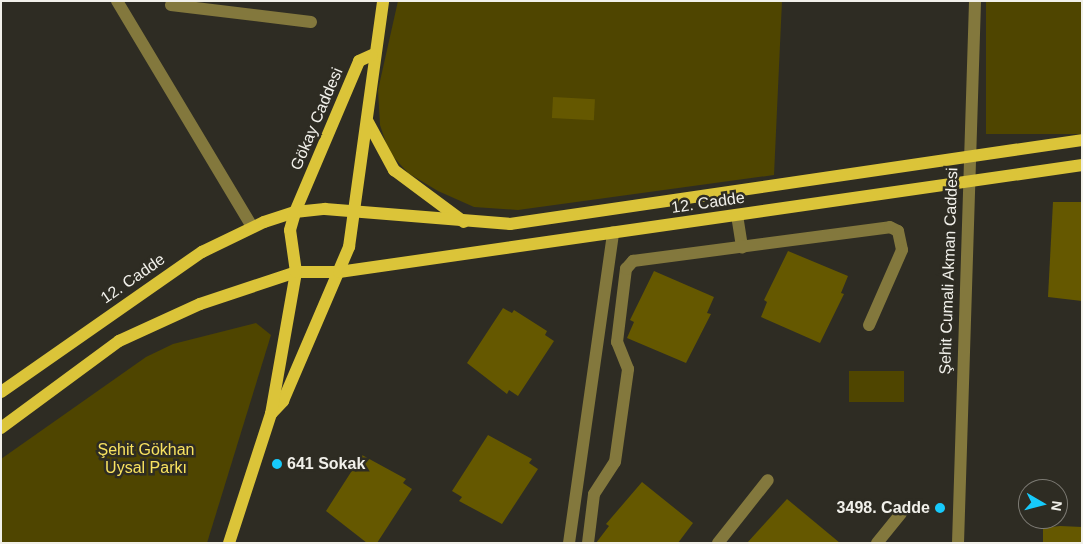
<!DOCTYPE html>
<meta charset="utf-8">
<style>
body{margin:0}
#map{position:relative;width:1083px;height:544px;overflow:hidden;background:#2e2c23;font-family:Helvetica,sans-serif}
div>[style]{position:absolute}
.green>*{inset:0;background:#4f4500;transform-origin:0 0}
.building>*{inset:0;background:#655800;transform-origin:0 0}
.minor>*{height:12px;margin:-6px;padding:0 6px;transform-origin:6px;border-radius:6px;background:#83783d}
.major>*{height:12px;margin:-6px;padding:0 6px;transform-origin:6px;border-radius:6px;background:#dbc439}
.dots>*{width:14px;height:14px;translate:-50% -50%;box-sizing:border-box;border:2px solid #2e2c23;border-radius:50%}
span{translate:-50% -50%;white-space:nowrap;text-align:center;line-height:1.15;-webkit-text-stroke:5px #2e2c23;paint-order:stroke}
.street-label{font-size:16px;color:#f1f0ea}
.park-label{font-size:16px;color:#f8e260}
.poi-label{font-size:16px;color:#f1f0ea;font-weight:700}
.left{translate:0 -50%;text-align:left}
.right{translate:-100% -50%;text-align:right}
.frame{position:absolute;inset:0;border:2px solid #f1f0ea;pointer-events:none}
.north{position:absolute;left:1018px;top:479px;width:50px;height:50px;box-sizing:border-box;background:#2e2c23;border:1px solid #7c7a73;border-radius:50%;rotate:98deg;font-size:14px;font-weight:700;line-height:20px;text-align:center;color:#f1f0ea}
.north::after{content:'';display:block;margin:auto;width:18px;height:22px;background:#17cafb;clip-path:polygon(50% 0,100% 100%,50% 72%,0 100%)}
</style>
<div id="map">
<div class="green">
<i style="clip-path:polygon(398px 1px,782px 1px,774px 175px,518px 210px,474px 207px,438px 191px,408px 173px,389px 152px,380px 125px,378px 90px)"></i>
<i style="left:986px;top:1px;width:96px;height:133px"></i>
<i style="clip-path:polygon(256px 323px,271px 335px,207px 543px,1px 543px,1px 459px,146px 357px,173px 344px)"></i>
<i style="left:904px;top:371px;width:31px;height:55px;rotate:90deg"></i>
</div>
<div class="building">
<i style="left:553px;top:97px;width:42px;height:21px;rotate:3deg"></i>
<i style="clip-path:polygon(1053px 202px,1082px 202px,1082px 301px,1048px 297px)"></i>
<i style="clip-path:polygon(788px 251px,848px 276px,841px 293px,844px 294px,820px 343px,761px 317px,767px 302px,764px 300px)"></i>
<i style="clip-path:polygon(654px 271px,714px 297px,707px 313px,711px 314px,686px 363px,627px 338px,634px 322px,630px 320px)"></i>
<i style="clip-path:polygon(503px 308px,512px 313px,514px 310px,547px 331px,545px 335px,554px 341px,518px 396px,509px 390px,507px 394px,467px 363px)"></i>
<i style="clip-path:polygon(488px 435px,532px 459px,529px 463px,538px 469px,502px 524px,459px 501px,462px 497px,452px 491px)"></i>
<i style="clip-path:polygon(362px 455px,406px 479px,403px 483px,412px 489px,377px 543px,367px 543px,326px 511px)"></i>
<i style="clip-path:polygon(642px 482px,693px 523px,678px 543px,596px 543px,609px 526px,606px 524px)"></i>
<i style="clip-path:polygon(787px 499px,840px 543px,747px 543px)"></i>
<i style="clip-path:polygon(1060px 526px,1082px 527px,1082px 543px,1043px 543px,1043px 528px)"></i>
</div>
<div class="minor">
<i style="left:117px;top:1px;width:263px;rotate:59.1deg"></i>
<i style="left:171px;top:5px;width:141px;rotate:6.9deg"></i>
<i style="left:737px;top:215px;width:33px;rotate:81deg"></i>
<i style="left:569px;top:543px;width:314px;rotate:-81.9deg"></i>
<i style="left:588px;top:543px;width:49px;rotate:-83deg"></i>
<i style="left:594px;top:494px;width:38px;rotate:-57deg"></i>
<i style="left:615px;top:462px;width:94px;rotate:-82deg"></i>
<i style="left:628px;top:369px;width:29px;rotate:-112deg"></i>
<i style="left:617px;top:342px;width:74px;rotate:-83deg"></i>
<i style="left:626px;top:269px;width:11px;rotate:-49deg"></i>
<i style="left:633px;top:261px;width:259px;rotate:-7.5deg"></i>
<i style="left:890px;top:227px;width:9px;rotate:27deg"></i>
<i style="left:898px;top:231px;width:19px;rotate:78deg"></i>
<i style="left:902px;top:250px;width:82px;rotate:113.7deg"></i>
<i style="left:718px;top:543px;width:80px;rotate:-51.6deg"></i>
<i style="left:877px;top:543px;width:38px;rotate:-51deg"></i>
<i style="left:958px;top:543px;width:542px;rotate:-88.2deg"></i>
</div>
<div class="major">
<i style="left:368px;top:122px;width:55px;rotate:61.6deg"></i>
<i style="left:394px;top:170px;width:87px;rotate:36.6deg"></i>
<i style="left:1px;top:392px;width:245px;rotate:-34.9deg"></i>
<i style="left:202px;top:252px;width:69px;rotate:-25.8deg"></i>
<i style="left:264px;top:222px;width:33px;rotate:-18deg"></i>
<i style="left:295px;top:212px;width:30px;rotate:-6deg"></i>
<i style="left:325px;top:209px;width:186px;rotate:4.6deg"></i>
<i style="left:510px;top:224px;width:578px;rotate:-8.35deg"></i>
<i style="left:271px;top:414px;width:18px;rotate:-47deg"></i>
<i style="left:283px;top:401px;width:168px;rotate:-66.8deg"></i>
<i style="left:349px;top:247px;width:248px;rotate:-82.1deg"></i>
<i style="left:1px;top:428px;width:147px;rotate:-36.4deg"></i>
<i style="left:119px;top:341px;width:89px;rotate:-24.6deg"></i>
<i style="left:200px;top:304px;width:101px;rotate:-18.4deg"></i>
<i style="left:296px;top:272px;width:43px"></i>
<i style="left:339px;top:272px;width:751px;rotate:-8.19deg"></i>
<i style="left:229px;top:543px;width:136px;rotate:-72deg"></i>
<i style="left:271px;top:414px;width:144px;rotate:-80deg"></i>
<i style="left:296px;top:272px;width:42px;rotate:-98.1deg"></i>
<i style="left:290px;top:230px;width:19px;rotate:-74deg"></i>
<i style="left:295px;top:212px;width:164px;rotate:-67deg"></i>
<i style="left:359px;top:61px;width:14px;rotate:-25deg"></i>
</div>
<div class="dots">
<i style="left:277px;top:464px;background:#17cafb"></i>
<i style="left:940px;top:508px;background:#17cafb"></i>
</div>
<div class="street-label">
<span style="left:317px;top:119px;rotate:-67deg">Gökay Caddesi</span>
<span style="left:708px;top:203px;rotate:-8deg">12. Cadde</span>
<span style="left:949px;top:271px;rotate:-88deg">Şehit Cumali Akman Caddesi</span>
<span style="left:133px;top:279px;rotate:-35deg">12. Cadde</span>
</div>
<div class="park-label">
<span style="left:146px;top:459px">Şehit Gökhan<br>Uysal Parkı</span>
</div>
<div class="poi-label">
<span class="left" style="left:287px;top:464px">641 Sokak</span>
<span class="right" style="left:930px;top:508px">3498. Cadde</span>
</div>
<div class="frame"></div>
<div class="north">N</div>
</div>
